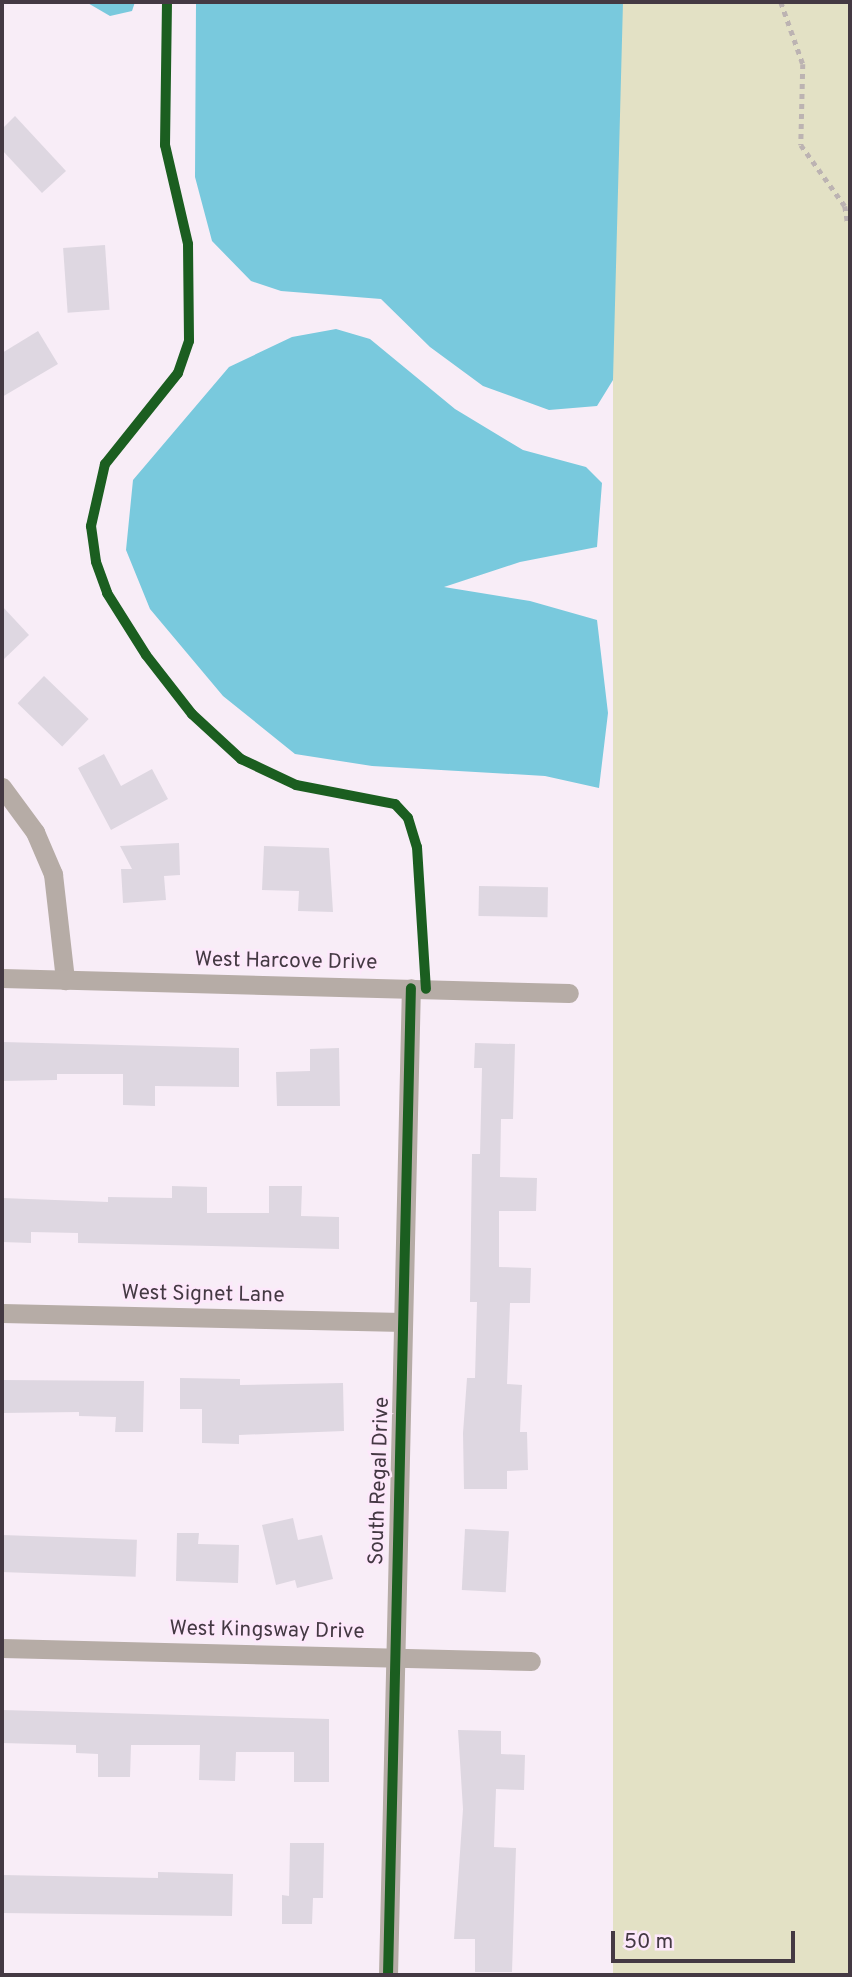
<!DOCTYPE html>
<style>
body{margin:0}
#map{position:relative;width:852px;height:1977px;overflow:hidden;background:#f8edf7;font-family:Overpass,sans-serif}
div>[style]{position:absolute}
.green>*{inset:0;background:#e3e1c5;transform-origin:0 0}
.water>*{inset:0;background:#79c9dd}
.building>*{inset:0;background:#ded7e1;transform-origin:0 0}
.path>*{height:4.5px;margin-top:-2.25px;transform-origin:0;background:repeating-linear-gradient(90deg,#bcb3b2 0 5px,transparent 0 10px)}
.minor>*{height:19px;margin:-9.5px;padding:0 9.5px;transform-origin:9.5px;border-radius:9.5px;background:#b6aca6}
.cycleway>*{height:10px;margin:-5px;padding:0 5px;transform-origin:5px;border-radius:5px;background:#1b5e20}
span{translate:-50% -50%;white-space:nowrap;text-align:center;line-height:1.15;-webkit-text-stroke:5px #fde8fb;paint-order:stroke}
.street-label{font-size:21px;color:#443943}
.frame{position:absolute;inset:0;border:4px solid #443943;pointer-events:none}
.scale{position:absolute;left:611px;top:1931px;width:184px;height:32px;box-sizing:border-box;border:4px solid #443943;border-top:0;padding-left:9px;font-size:21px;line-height:24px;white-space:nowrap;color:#443943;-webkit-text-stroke:5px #fde8fb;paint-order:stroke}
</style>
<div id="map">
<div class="green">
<i style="left:613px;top:2px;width:237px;height:1973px"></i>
</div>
<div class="water">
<i style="clip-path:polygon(86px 2px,135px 2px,132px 11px,110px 16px)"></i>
<i style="clip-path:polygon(196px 2px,623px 2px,613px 380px,597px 406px,549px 410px,483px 386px,430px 347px,381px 299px,281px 291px,251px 281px,212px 241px,195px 177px)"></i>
<i style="clip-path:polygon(336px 329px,370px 339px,455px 409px,523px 450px,586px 467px,602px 483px,597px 547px,520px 562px,444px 587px,530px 601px,597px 620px,608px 713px,599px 788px,545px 776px,372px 766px,295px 754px,223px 696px,150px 609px,126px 550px,133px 480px,229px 367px,292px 337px)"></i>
</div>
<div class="building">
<i style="clip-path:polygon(15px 116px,66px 171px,42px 193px,2px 150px,2px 129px)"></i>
<i style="left:105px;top:245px;width:65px;height:42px;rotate:86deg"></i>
<i style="clip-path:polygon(38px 331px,58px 364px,2px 397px,2px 353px)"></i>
<i style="clip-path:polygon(2px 606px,29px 635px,2px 661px)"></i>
<i style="left:44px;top:676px;width:62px;height:38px;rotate:44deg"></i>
<i style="clip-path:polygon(104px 754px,121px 786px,152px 769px,168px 799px,111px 830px,78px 768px)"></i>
<i style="clip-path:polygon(179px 843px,180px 875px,164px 876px,166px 900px,123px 903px,121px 869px,132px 869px,120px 846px)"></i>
<i style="clip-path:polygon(264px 846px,329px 848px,333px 912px,298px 911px,299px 891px,262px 890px)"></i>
<i style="left:479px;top:886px;width:69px;height:30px;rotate:1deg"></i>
<i style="clip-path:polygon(2px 1042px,239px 1048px,239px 1087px,155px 1086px,155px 1106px,123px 1105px,123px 1074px,57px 1074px,57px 1080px,2px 1081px)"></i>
<i style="clip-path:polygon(475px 1043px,515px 1044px,513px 1119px,501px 1119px,500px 1177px,537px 1178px,536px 1211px,499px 1211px,499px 1267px,531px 1268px,530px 1303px,510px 1303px,507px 1384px,522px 1385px,520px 1432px,527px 1432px,528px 1470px,507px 1471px,507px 1489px,464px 1489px,463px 1433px,467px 1378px,475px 1378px,477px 1302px,470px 1302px,472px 1154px,480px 1154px,482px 1068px,474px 1068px)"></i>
<i style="clip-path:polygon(339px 1048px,340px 1106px,277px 1106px,276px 1072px,310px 1071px,310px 1049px)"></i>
<i style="clip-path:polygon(172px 1186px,207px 1187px,207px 1213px,269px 1213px,269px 1186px,302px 1186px,301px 1216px,339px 1217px,339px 1249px,78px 1243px,78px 1233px,31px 1232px,31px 1243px,2px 1242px,2px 1198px,108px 1202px,108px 1197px,172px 1198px)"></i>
<i style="clip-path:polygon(180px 1378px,240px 1379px,240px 1385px,343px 1383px,344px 1431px,239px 1435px,239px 1444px,202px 1443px,202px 1409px,180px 1409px)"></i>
<i style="clip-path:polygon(2px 1380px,144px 1381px,143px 1432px,115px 1432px,116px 1417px,79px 1416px,79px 1412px,2px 1413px)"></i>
<i style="clip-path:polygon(293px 1518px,298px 1540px,322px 1535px,333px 1579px,297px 1588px,295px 1580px,276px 1585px,262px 1525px)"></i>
<i style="left:465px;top:1529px;width:44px;height:61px;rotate:3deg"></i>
<i style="clip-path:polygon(177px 1533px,199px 1533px,198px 1544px,239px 1545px,238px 1583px,176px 1581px)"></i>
<i style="left:2px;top:1535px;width:135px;height:37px;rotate:2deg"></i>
<i style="clip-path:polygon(2px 1710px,329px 1719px,329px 1782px,294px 1782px,294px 1752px,236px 1752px,235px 1781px,199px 1780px,200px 1745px,131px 1745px,130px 1777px,98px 1777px,98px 1754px,76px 1753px,76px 1745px,2px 1743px)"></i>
<i style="clip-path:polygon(458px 1730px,501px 1731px,501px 1754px,525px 1755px,524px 1790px,496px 1789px,494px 1847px,516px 1848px,512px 1972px,475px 1972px,475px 1939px,454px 1939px,463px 1809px)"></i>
<i style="clip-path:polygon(290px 1843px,324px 1843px,323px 1898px,313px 1898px,312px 1924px,282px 1924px,282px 1895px,289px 1896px)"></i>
<i style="clip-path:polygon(158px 1872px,233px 1874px,232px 1916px,2px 1913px,2px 1875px,158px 1878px)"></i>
</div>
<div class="path">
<i style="left:781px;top:2px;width:66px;rotate:70.5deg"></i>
<i style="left:803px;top:64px;width:81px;rotate:91.4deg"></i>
<i style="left:801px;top:145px;width:75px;rotate:54.2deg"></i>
<i style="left:845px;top:206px;width:19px;rotate:81deg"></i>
</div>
<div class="minor">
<i style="left:2px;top:787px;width:56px;rotate:53.7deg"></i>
<i style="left:35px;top:832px;width:46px;rotate:66.8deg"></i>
<i style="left:53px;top:874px;width:107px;rotate:83.5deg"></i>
<i style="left:2px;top:978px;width:567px;rotate:1.52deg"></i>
<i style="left:2px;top:1313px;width:401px;rotate:1.3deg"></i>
<i style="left:2px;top:1648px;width:529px;rotate:1.41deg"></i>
<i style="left:388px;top:1975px;width:987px;rotate:-88.67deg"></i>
</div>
<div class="cycleway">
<i style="left:167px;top:2px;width:143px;rotate:90.8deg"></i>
<i style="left:165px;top:145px;width:102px;rotate:76.9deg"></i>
<i style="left:188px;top:244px;width:97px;rotate:89.4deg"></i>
<i style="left:189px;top:341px;width:34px;rotate:109deg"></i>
<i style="left:178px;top:373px;width:117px;rotate:128.7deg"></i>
<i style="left:105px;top:464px;width:64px;rotate:102.7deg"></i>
<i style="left:91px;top:526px;width:36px;rotate:82deg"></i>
<i style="left:96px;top:562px;width:33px;rotate:70deg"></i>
<i style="left:107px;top:593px;width:73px;rotate:57.8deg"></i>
<i style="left:146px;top:655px;width:75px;rotate:52.1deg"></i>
<i style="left:192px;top:714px;width:67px;rotate:42.6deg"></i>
<i style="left:241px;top:759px;width:61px;rotate:25.3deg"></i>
<i style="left:296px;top:785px;width:101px;rotate:10.9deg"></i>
<i style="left:395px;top:804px;width:19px;rotate:47deg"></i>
<i style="left:408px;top:818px;width:30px;rotate:73deg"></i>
<i style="left:417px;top:847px;width:142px;rotate:86.4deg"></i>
<i style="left:388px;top:1975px;width:987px;rotate:-88.67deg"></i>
</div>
<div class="street-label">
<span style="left:286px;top:962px;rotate:1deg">West Harcove Drive</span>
<span style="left:203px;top:1295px;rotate:1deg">West Signet Lane</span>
<span style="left:380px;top:1481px;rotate:-88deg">South Regal Drive</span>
<span style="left:267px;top:1631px;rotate:1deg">West Kingsway Drive</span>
</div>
<div class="frame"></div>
<div class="scale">50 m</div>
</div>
